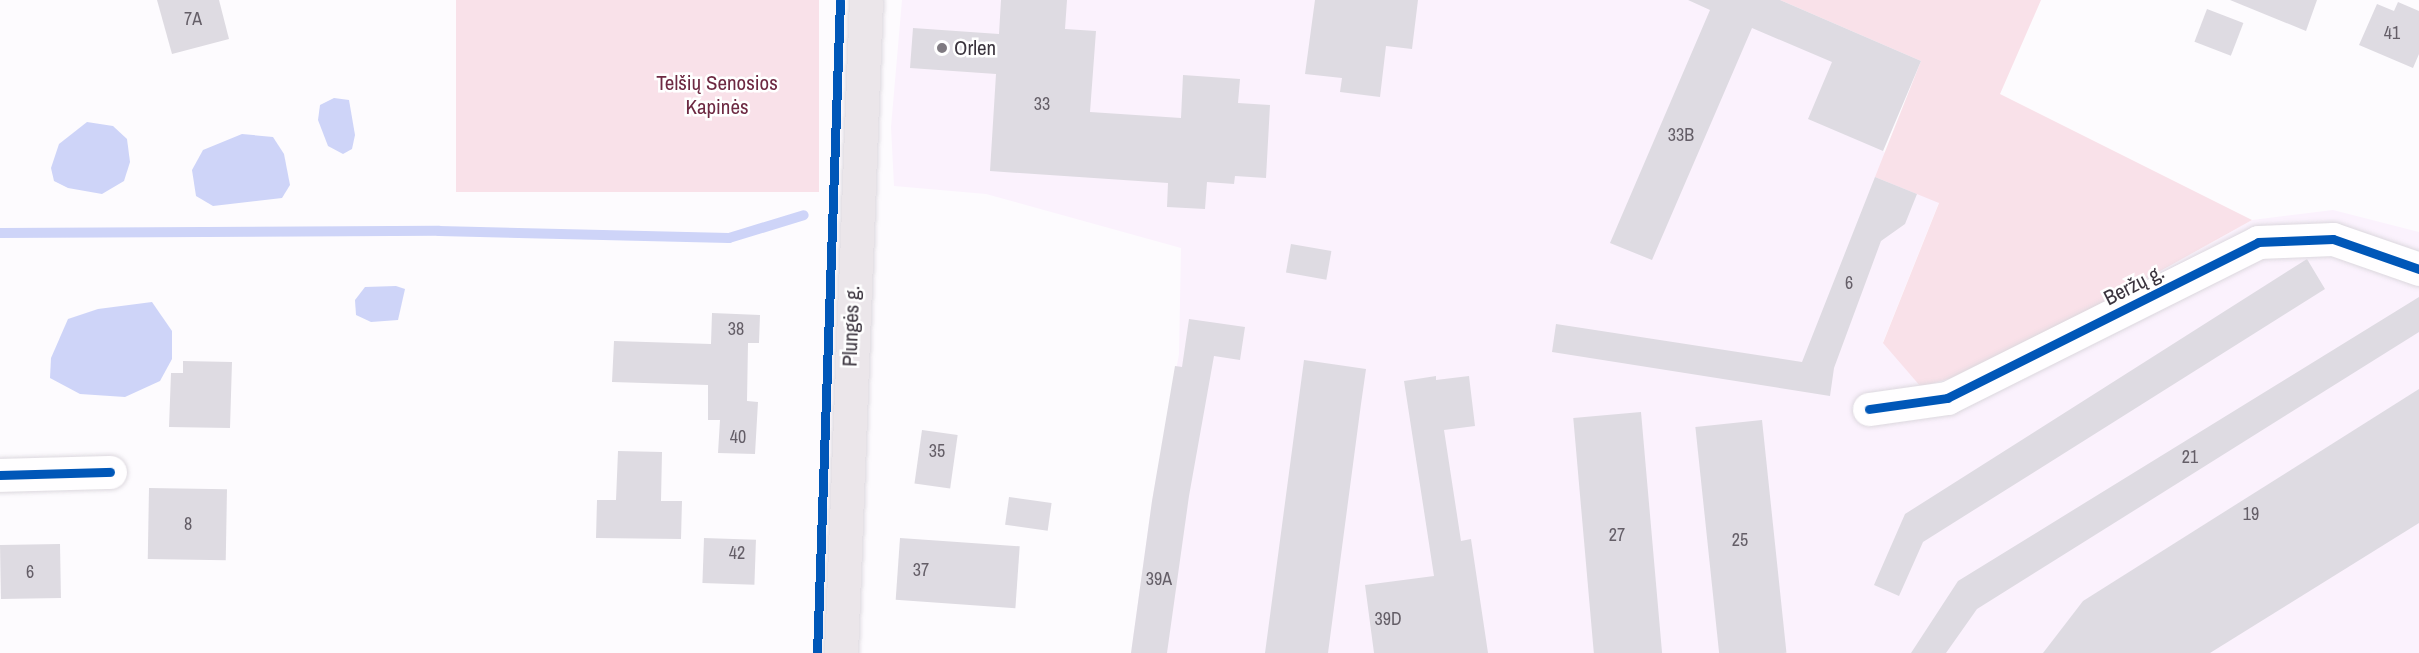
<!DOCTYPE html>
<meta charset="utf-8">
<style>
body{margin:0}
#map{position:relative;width:2419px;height:653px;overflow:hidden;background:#fdfbfe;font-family:"Archivo Narrow",sans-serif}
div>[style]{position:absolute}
.built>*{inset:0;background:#fbf2fd}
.green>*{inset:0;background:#f9e1e9;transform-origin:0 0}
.water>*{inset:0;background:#ced4f8}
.stream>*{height:10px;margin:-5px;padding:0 5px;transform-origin:5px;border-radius:5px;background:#ced4f8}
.building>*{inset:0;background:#dedbe2;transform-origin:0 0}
.roads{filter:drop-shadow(0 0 2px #dcd8de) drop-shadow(0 0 2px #dcd8de)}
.minor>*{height:33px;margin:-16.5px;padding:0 16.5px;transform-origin:16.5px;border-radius:16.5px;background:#fffeff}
.major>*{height:33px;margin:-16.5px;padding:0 16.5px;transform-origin:16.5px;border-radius:16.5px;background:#ebe6ea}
.cycleway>*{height:9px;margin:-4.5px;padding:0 4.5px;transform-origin:4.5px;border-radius:4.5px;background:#0057b8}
.dots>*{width:16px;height:16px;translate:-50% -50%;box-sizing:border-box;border:3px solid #fff;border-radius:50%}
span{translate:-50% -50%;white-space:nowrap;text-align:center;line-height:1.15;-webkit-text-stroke:5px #fff;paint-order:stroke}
.number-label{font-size:18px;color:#645e67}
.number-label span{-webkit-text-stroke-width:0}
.poi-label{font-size:21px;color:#3b343e}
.left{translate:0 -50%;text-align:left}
.park-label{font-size:21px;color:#6d2942}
.street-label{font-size:21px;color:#3b343e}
</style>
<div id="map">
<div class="built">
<i style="clip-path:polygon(902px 0,1780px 0,1921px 61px,1883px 151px,1939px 202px,1883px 342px,1988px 367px,2252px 220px,2333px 210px,2419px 232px,2419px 653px,1131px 653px,1152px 501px,1179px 354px,1181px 248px,986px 194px,894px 186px,891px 127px)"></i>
</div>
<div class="green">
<i style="left:456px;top:0;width:363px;height:192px"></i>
<i style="clip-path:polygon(1780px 0,2041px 0,2000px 94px,2252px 220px,1988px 367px,1921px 387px,1883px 343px,1939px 203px,1875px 177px,1921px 61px)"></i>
</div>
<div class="water">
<i style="clip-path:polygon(334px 98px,349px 100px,355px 135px,352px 149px,343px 154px,328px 146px,318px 120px,320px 105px)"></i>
<i style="clip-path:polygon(87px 122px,113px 126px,127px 139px,130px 162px,124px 181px,102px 194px,68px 188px,54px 181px,51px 168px,59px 144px)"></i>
<i style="clip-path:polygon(242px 134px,273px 137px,284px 154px,290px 185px,282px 198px,213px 206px,196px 196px,192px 170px,203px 150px)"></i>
<i style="clip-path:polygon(396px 286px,405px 289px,398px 320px,371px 322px,356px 315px,355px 300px,365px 287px)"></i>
<i style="clip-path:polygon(152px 302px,172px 331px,172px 359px,160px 381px,125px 397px,80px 394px,50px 378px,51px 358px,68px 319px,98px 309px)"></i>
</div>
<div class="stream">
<i style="left:0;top:233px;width:439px;rotate:-0.3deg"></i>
<i style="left:439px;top:231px;width:290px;rotate:1.4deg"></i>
<i style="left:729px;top:238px;width:78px;rotate:-17deg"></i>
</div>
<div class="building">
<i style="clip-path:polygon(157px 0,219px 0,229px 39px,172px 54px)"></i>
<i style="clip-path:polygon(1001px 0,1067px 0,1065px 29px,1096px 31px,1090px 112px,1181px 118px,1183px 75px,1240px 79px,1238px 103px,1270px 105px,1266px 178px,1235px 176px,1234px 184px,1207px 182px,1205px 209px,1167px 207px,1168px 183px,990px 171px,996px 74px,910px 68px,913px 28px,999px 34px)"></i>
<i style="clip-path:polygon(1315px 0,1418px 0,1412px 49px,1386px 46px,1380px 97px,1340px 92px,1342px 78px,1305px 74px)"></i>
<i style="clip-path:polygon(1688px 0,1780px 0,1921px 61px,1883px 151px,1808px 119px,1832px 62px,1752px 28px,1652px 260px,1610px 243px,1710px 10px)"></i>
<i style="clip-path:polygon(2230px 0,2317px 0,2306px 31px)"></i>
<i style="clip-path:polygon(2398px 2px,2419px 11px,2419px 54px,2413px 68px,2359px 45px,2377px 4px,2394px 11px)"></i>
<i style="left:2207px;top:9px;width:39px;height:35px;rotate:21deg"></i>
<i style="clip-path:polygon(1875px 177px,1917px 194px,1905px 224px,1881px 241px,1834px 368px,1830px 396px,1552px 352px,1556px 324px,1802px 362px)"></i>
<i style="left:1291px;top:244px;width:41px;height:29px;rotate:10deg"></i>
<i style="clip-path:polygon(2307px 259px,2325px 289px,1923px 542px,1899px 596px,1874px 585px,1905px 514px)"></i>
<i style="clip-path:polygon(2419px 297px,2419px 332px,1977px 609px,1946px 653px,1911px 653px,1958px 581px)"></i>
<i style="clip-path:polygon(712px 313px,760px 315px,759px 343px,748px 343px,747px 401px,758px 402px,755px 454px,718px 453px,720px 420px,708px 420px,708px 385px,612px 382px,614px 341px,711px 344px)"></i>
<i style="clip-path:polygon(1189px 319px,1245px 327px,1240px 360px,1214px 356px,1189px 496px,1167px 653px,1131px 653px,1152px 501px,1175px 366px,1182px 367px)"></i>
<i style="clip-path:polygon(1304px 360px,1366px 369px,1361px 404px,1328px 653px,1265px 653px)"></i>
<i style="clip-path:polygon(183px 361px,232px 362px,230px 428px,169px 427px,171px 373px,183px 373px)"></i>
<i style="clip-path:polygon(1436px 376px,1436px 380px,1469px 376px,1475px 426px,1444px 430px,1461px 541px,1471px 539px,1488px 653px,1374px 653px,1365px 585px,1434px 576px,1404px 381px)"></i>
<i style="clip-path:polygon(2419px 389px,2419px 523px,2210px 653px,2043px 653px,2083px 601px)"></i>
<i style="left:1641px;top:412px;width:242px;height:68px;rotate:85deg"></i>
<i style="left:1762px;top:420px;width:234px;height:67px;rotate:84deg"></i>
<i style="left:922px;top:430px;width:36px;height:54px;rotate:8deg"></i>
<i style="clip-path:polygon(618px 451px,662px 452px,661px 501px,682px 501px,681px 539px,596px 538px,597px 500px,616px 500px)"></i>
<i style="left:149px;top:488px;width:78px;height:71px;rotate:1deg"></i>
<i style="left:1009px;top:497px;width:43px;height:28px;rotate:8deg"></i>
<i style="left:704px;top:538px;width:52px;height:45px;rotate:2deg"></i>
<i style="left:900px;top:538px;width:120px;height:62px;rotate:4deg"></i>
<i style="left:60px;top:544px;width:54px;height:60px;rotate:89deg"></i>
</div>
<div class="roads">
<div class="minor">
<i style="left:1869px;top:409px;width:79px;rotate:-8deg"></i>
<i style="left:1947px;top:398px;width:348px;rotate:-26.6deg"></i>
<i style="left:2258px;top:242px;width:75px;rotate:-2.3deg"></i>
<i style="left:2333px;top:239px;width:91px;rotate:19.2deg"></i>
<i style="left:0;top:475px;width:110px;rotate:-1.6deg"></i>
</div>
<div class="major">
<i style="left:841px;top:653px;width:653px;rotate:-87.81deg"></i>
</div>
</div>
<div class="cycleway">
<i style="left:1869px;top:409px;width:79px;rotate:-8deg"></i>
<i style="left:1947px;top:398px;width:348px;rotate:-26.6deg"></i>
<i style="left:2258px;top:242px;width:75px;rotate:-2.3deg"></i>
<i style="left:2333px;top:239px;width:91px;rotate:19.2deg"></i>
<i style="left:0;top:475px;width:110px;rotate:-1.6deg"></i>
<i style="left:817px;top:653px;width:653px;rotate:-87.98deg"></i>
</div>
<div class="dots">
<i style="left:942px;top:48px;background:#7f7a81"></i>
</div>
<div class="number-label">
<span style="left:193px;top:19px">7A</span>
<span style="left:2392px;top:33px">41</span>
<span style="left:1042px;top:104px">33</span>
<span style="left:1681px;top:135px">33B</span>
<span style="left:1849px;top:283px">6</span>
<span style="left:736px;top:329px">38</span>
<span style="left:738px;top:437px">40</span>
<span style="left:937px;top:451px">35</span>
<span style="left:2190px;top:457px">21</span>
<span style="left:2251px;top:514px">19</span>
<span style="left:188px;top:524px">8</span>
<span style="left:1617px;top:535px">27</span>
<span style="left:1740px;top:540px">25</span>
<span style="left:737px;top:553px">42</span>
<span style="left:921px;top:570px">37</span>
<span style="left:30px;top:572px">6</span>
<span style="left:1159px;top:579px">39A</span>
<span style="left:1388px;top:619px">39D</span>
</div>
<div class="poi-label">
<span class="left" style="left:954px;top:48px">Orlen</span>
</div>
<div class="park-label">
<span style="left:717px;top:95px">Telšių Senosios<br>Kapinės</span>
</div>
<div class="street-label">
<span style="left:2134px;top:285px;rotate:-27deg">Beržų g.</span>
<span style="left:851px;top:326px;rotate:-88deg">Plungės g.</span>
</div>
</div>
